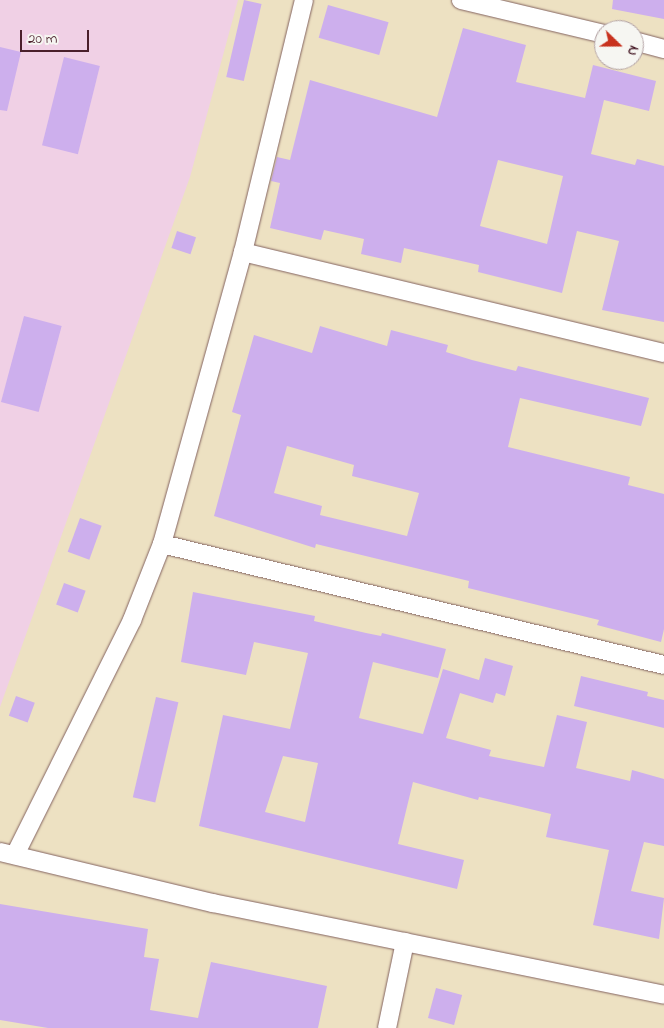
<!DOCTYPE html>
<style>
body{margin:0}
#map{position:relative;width:664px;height:1028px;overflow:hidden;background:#ede1c2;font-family:"Indie Flower",sans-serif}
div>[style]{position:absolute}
.built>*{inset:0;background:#f0d0e5}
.building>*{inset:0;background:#cdafed;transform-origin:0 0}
.roads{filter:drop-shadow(0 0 1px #836360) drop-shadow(0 0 1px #836360)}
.street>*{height:18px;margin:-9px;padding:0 9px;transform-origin:9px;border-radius:9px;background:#fff}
span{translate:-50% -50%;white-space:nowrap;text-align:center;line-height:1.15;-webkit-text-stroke:5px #f6f6f2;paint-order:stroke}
.north{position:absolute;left:594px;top:20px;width:50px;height:50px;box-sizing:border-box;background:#f6f6f2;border:1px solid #b1a0a2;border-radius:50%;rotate:112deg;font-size:14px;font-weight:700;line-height:20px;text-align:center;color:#4a1f2b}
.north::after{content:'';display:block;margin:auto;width:18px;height:22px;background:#c8321e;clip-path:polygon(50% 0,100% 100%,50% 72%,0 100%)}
.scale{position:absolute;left:20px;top:30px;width:69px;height:22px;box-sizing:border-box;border:2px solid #4a1f2b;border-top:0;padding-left:6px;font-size:15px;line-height:18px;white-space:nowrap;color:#4a1f2b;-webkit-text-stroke:4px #f6f6f2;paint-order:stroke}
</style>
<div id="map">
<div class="built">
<i style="clip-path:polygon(0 0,238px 0,190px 177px,0 707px)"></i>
</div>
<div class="building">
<i style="left:244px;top:0;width:18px;height:79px;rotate:13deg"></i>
<i style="clip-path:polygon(613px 0,664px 0,664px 19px,612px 9px)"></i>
<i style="left:328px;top:5px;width:63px;height:34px;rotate:16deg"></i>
<i style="clip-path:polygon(evenodd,463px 28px,526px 45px,516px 82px,585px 98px,593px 65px,656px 81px,649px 111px,604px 100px,591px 154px,635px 165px,637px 159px,664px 166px,664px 322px,602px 310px,619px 241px,577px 231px,562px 293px,478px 272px,479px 265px,404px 248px,401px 263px,361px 254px,364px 239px,324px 230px,321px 240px,270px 228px,280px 183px,271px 181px,277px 157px,290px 160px,310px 80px,437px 117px,463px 28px,498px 160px,563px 176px,547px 244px,480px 226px,498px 160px)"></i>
<i style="clip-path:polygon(0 47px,21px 52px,7px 111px,0 110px)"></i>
<i style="left:64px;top:57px;width:37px;height:91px;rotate:14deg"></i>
<i style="left:177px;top:231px;width:20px;height:18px;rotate:18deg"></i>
<i style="left:24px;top:316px;width:39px;height:89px;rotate:15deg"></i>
<i style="clip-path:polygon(evenodd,320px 326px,387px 346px,391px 330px,448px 345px,446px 352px,472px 360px,516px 371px,518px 366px,649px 398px,641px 426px,520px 398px,508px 447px,630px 477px,628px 485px,664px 494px,664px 629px,661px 642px,597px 625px,599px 620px,468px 588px,469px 581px,316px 544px,315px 548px,214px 516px,241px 415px,232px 412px,254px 335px,312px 353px,320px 326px,287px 446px,354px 465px,352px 476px,419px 493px,407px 536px,320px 515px,322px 506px,274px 493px,287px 446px)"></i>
<i style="left:80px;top:518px;width:23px;height:36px;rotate:20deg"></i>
<i style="left:64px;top:583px;width:23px;height:23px;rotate:20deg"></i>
<i style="clip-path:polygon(evenodd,193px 592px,315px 616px,314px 621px,366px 633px,381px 636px,382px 633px,446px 649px,438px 678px,373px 662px,359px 718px,423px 734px,443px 669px,479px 680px,485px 658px,513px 666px,505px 696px,496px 693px,493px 703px,460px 693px,446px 738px,491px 750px,489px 756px,544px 767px,557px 715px,587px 722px,576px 768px,630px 781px,632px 770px,664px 779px,664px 846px,644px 842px,631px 891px,664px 898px,659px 939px,593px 925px,609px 850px,546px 837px,551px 814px,479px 797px,478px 800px,413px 782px,398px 844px,464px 860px,457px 889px,199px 826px,223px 715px,290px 729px,308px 653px,254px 642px,246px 675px,181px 662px,193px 592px,283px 756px,318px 763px,305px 822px,265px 812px,283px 756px)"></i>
<i style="clip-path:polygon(581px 676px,648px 692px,647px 696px,664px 700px,664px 728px,574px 706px)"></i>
<i style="left:16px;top:696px;width:20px;height:21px;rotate:20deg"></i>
<i style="left:156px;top:697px;width:23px;height:103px;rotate:13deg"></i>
<i style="clip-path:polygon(0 904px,148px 929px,144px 957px,159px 959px,150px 1010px,198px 1018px,211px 962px,327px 986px,318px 1028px,48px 1028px,0 1020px)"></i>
<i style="left:436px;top:988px;width:27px;height:31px;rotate:15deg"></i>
</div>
<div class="roads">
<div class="street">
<i style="left:461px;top:0;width:147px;rotate:13.4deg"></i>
<i style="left:634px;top:41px;width:31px;rotate:15deg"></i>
<i style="left:243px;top:252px;width:433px;rotate:13.5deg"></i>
<i style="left:162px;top:544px;width:516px;rotate:13.55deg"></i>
<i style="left:0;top:852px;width:219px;rotate:13.5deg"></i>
<i style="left:213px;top:903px;width:460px;rotate:11.5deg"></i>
<i style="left:15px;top:855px;width:263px;rotate:-63.5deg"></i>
<i style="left:132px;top:620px;width:82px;rotate:-68.5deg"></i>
<i style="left:162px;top:544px;width:303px;rotate:-74.5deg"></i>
<i style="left:243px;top:252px;width:259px;rotate:-76.4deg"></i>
<i style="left:387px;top:1028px;width:88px;rotate:-78.2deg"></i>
</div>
</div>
<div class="north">N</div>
<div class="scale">20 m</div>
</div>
